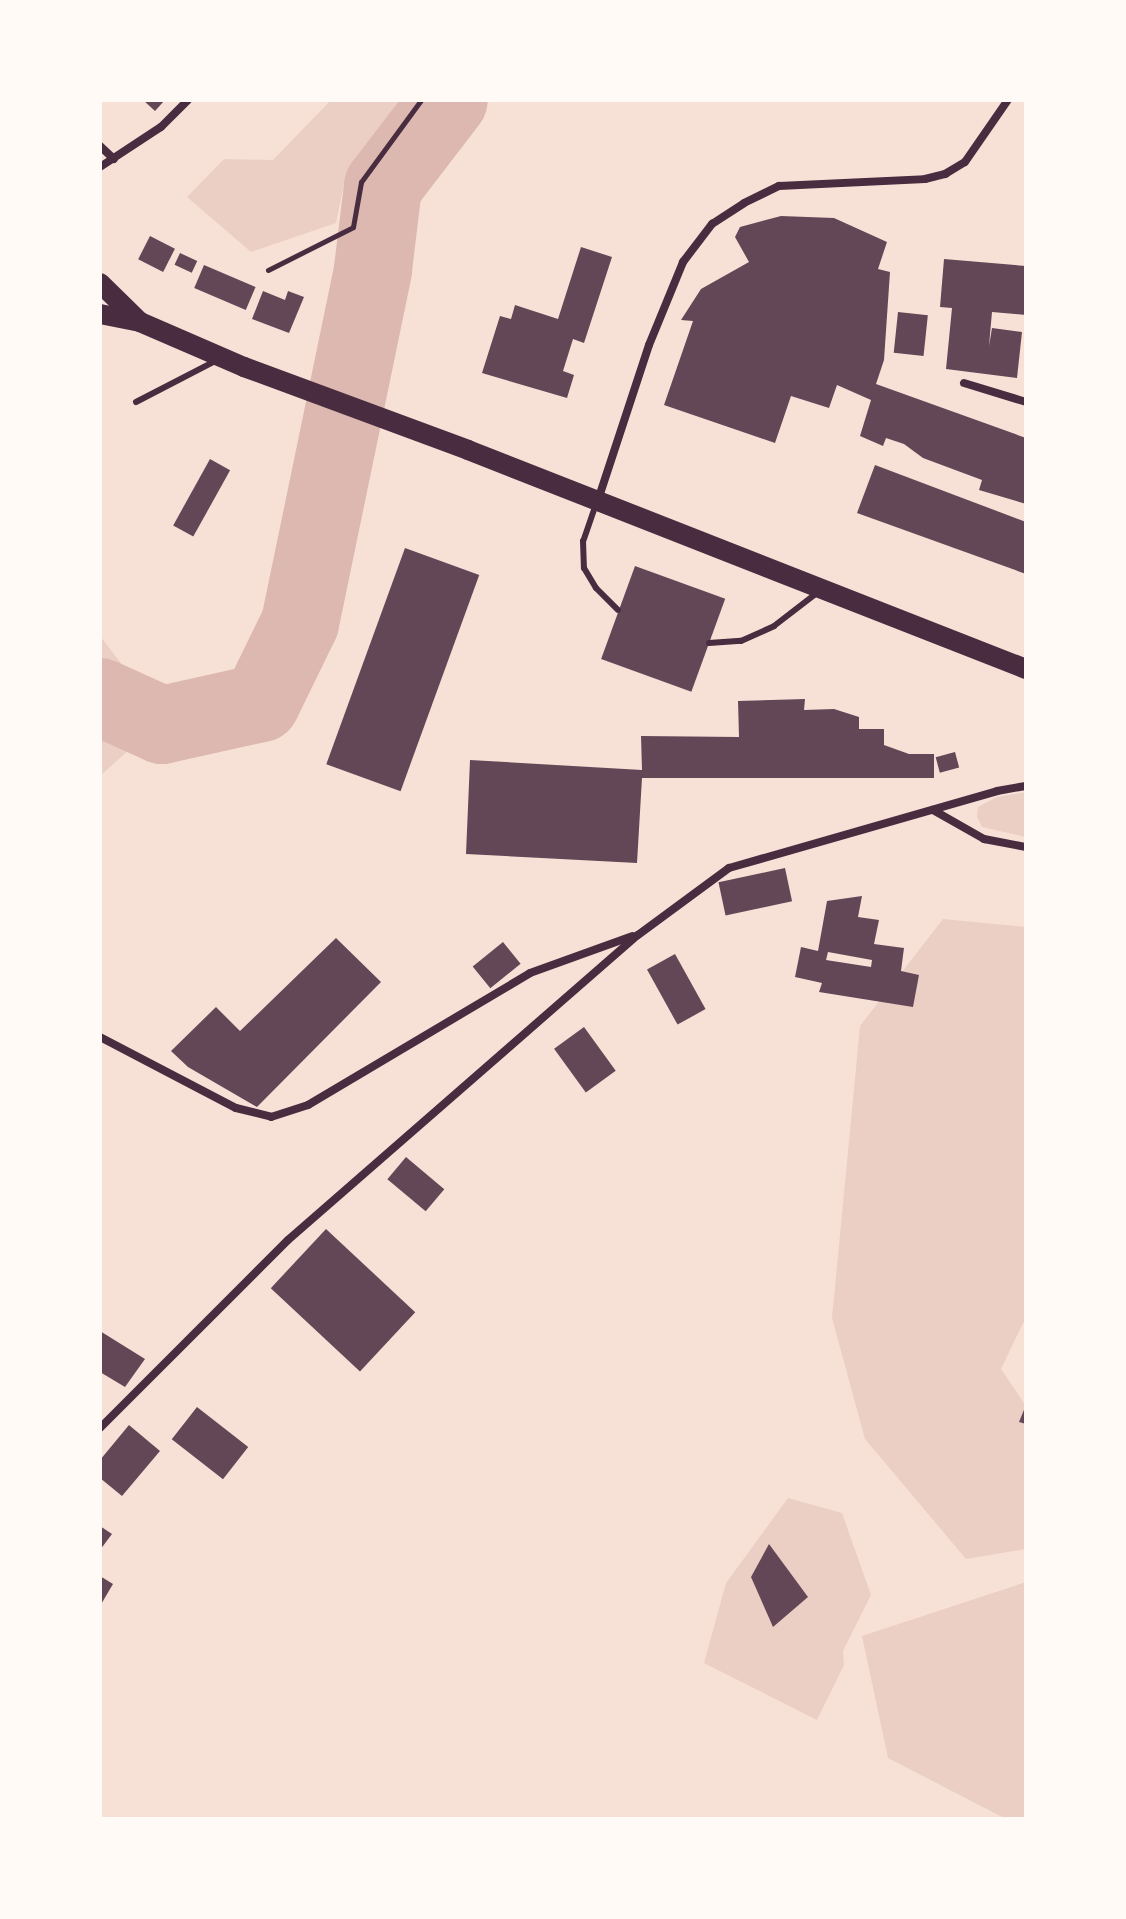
<!DOCTYPE html>
<style>
body{margin:0}
#map{position:relative;width:1126px;height:1919px;overflow:hidden;background:#f7e1d7;font-family:Lato,sans-serif}
div>[style]{position:absolute}
.green>*{inset:0;background:#ebcfc5}
.river>*{height:78px;margin:-39px;padding:0 39px;transform-origin:39px;border-radius:39px;background:#dcb8b0}
.building>*{inset:0;background:#644757;transform-origin:0 0}
.path>*{height:5px;margin:-2.5px;padding:0 2.5px;transform-origin:2.5px;border-radius:2.5px;background:#4a2c40}
.service>*{height:6px;margin:-3px;padding:0 3px;transform-origin:3px;border-radius:3px;background:#4a2c40}
.minor>*{height:8px;margin:-4px;padding:0 4px;transform-origin:4px;border-radius:4px;background:#4a2c40}
.primary>*{height:20px;margin:-10px;padding:0 10px;transform-origin:10px;border-radius:10px;background:#4a2c40}
span{translate:-50% -50%;white-space:nowrap;text-align:center;line-height:1.15;-webkit-text-stroke:6px #fffaf5;paint-order:stroke}
.frame{position:absolute;inset:0;border:102px solid #fffaf5;pointer-events:none}
</style>
<div id="map">
<div class="green">
<i style="clip-path:polygon(331px 100px,408px 100px,345px 179px,336px 223px,251px 252px,187px 197px,224px 159px,273px 160px)"></i>
<i style="clip-path:polygon(100px 636px,134px 680px,129px 750px,100px 776px)"></i>
<i style="clip-path:polygon(1026px 792px,1026px 837px,982px 827px,977px 817px,978px 807px,997px 797px)"></i>
<i style="clip-path:polygon(943px 919px,1026px 927px,1026px 1324px,1023px 1323px,1001px 1369px,1026px 1406px,1026px 1549px,966px 1559px,865px 1439px,832px 1318px,860px 1026px)"></i>
<i style="clip-path:polygon(788px 1498px,842px 1513px,871px 1595px,843px 1651px,844px 1665px,817px 1720px,704px 1663px,726px 1583px)"></i>
<i style="clip-path:polygon(1026px 1582px,1026px 1819px,1006px 1819px,888px 1758px,862px 1636px)"></i>
</div>
<div class="river">
<i style="left:100px;top:697px;width:68px;rotate:24.3deg"></i>
<i style="left:162px;top:725px;width:101px;rotate:-12.5deg"></i>
<i style="left:261px;top:703px;width:89px;rotate:-64deg"></i>
<i style="left:300px;top:623px;width:361px;rotate:-78.3deg"></i>
<i style="left:373px;top:269px;width:84px;rotate:-83.1deg"></i>
<i style="left:383px;top:186px;width:108px;rotate:-52.5deg"></i>
</div>
<div class="building">
<i style="clip-path:polygon(143px 100px,165px 100px,155px 111px)"></i>
<i style="clip-path:polygon(781px 216px,834px 218px,887px 242px,878px 269px,890px 272px,884px 360px,876px 384px,1026px 438px,1026px 504px,979px 490px,982px 480px,923px 458px,904px 444px,886px 438px,883px 446px,860px 436px,871px 400px,837px 385px,829px 408px,791px 396px,775px 443px,664px 405px,693px 321px,681px 320px,701px 289px,749px 262px,735px 237px,740px 227px)"></i>
<i style="left:150px;top:236px;width:28px;height:26px;rotate:27deg"></i>
<i style="clip-path:polygon(581px 247px,612px 257px,584px 343px,573px 339px,563px 371px,574px 375px,567px 398px,482px 373px,500px 316px,511px 319px,515px 305px,558px 319px)"></i>
<i style="left:180px;top:253px;width:19px;height:13px;rotate:25deg"></i>
<i style="clip-path:polygon(944px 259px,1026px 266px,1026px 315px,992px 312px,989px 346px,992px 328px,1022px 332px,1017px 378px,946px 369px,952px 308px,940px 307px)"></i>
<i style="left:204px;top:265px;width:56px;height:25px;rotate:23deg"></i>
<i style="clip-path:polygon(263px 291px,285px 300px,288px 291px,304px 297px,289px 333px,252px 319px)"></i>
<i style="left:898px;top:312px;width:30px;height:41px;rotate:6deg"></i>
<i style="left:210px;top:459px;width:23px;height:76px;rotate:29deg"></i>
<i style="clip-path:polygon(875px 465px,1026px 522px,1026px 574px,857px 513px)"></i>
<i style="left:405px;top:548px;width:79px;height:230px;rotate:20deg"></i>
<i style="left:635px;top:566px;width:96px;height:99px;rotate:20deg"></i>
<i style="clip-path:polygon(805px 699px,804px 710px,834px 709px,859px 717px,859px 729px,884px 729px,884px 745px,909px 754px,934px 754px,934px 778px,642px 778px,637px 863px,466px 854px,470px 760px,642px 770px,641px 736px,739px 737px,738px 701px)"></i>
<i style="left:955px;top:752px;width:16px;height:20px;rotate:75deg"></i>
<i style="left:785px;top:868px;width:34px;height:68px;rotate:78deg"></i>
<i style="clip-path:polygon(evenodd,862px 896px,858px 917px,879px 920px,874px 944px,904px 948px,901px 971px,919px 975px,913px 1007px,819px 992px,822px 983px,795px 977px,801px 947px,818px 951px,827px 901px,862px 896px,828px 952px,872px 960px,871px 967px,826px 960px,828px 952px)"></i>
<i style="clip-path:polygon(336px 938px,381px 982px,257px 1107px,188px 1067px,171px 1051px,216px 1007px,240px 1031px)"></i>
<i style="left:503px;top:942px;width:28px;height:39px;rotate:51deg"></i>
<i style="left:675px;top:954px;width:63px;height:32px;rotate:61deg"></i>
<i style="left:584px;top:1027px;width:54px;height:37px;rotate:54deg"></i>
<i style="left:406px;top:1157px;width:50px;height:29px;rotate:40deg"></i>
<i style="left:326px;top:1229px;width:122px;height:81px;rotate:43deg"></i>
<i style="clip-path:polygon(100px 1331px,145px 1359px,125px 1387px,100px 1372px)"></i>
<i style="clip-path:polygon(1026px 1405px,1026px 1424px,1019px 1422px)"></i>
<i style="left:197px;top:1407px;width:65px;height:41px;rotate:38deg"></i>
<i style="clip-path:polygon(129px 1425px,160px 1451px,122px 1496px,100px 1478px,100px 1460px)"></i>
<i style="clip-path:polygon(100px 1526px,112px 1534px,100px 1550px)"></i>
<i style="clip-path:polygon(769px 1544px,808px 1597px,773px 1627px,751px 1577px)"></i>
<i style="clip-path:polygon(100px 1576px,113px 1584px,100px 1606px)"></i>
</div>
<div class="path">
<i style="left:268px;top:270px;width:95px;rotate:-26.8deg"></i>
<i style="left:353px;top:227px;width:46px;rotate:-79.9deg"></i>
<i style="left:361px;top:182px;width:102px;rotate:-53.8deg"></i>
</div>
<div class="service">
<i style="left:136px;top:402px;width:89px;rotate:-27.4deg"></i>
<i style="left:596px;top:504px;width:39px;rotate:109deg"></i>
<i style="left:583px;top:541px;width:27px;rotate:88deg"></i>
<i style="left:584px;top:568px;width:23px;rotate:59deg"></i>
<i style="left:596px;top:588px;width:31px;rotate:45deg"></i>
<i style="left:709px;top:643px;width:32px;rotate:-4deg"></i>
<i style="left:741px;top:641px;width:36px;rotate:-24deg"></i>
<i style="left:774px;top:626px;width:56px;rotate:-37.7deg"></i>
</div>
<div class="minor">
<i style="left:100px;top:146px;width:19px;rotate:43deg"></i>
<i style="left:100px;top:167px;width:73px;rotate:-33.3deg"></i>
<i style="left:161px;top:127px;width:38px;rotate:-45deg"></i>
<i style="left:964px;top:383px;width:65px;rotate:17deg"></i>
<i style="left:598px;top:500px;width:163px;rotate:-71.8deg"></i>
<i style="left:649px;top:345px;width:90px;rotate:-67.7deg"></i>
<i style="left:683px;top:262px;width:48px;rotate:-52.7deg"></i>
<i style="left:712px;top:224px;width:38px;rotate:-33deg"></i>
<i style="left:744px;top:203px;width:39px;rotate:-26deg"></i>
<i style="left:779px;top:186px;width:146px;rotate:-2.7deg"></i>
<i style="left:925px;top:179px;width:21px;rotate:-14deg"></i>
<i style="left:945px;top:174px;width:23px;rotate:-31deg"></i>
<i style="left:965px;top:162px;width:75px;rotate:-55.3deg"></i>
<i style="left:933px;top:810px;width:59px;rotate:29.6deg"></i>
<i style="left:984px;top:839px;width:43px;rotate:10.8deg"></i>
<i style="left:100px;top:1037px;width:153px;rotate:27.6deg"></i>
<i style="left:236px;top:1108px;width:36px;rotate:14deg"></i>
<i style="left:271px;top:1117px;width:39px;rotate:-18deg"></i>
<i style="left:308px;top:1105px;width:258px;rotate:-30.7deg"></i>
<i style="left:530px;top:973px;width:109px;rotate:-19.8deg"></i>
<i style="left:100px;top:1428px;width:266px;rotate:-45deg"></i>
<i style="left:288px;top:1240px;width:464px;rotate:-41.1deg"></i>
<i style="left:638px;top:935px;width:113px;rotate:-36.4deg"></i>
<i style="left:729px;top:868px;width:279px;rotate:-16deg"></i>
<i style="left:997px;top:791px;width:29px;rotate:-10deg"></i>
</div>
<div class="primary">
<i style="left:100px;top:283px;width:56px;rotate:44.3deg"></i>
<i style="left:100px;top:314px;width:41px;rotate:11.3deg"></i>
<i style="left:140px;top:322px;width:113px;rotate:23.4deg"></i>
<i style="left:244px;top:367px;width:239px;rotate:20.3deg"></i>
<i style="left:468px;top:450px;width:599px;rotate:21.43deg"></i>
</div>
<div class="frame"></div>
</div>
